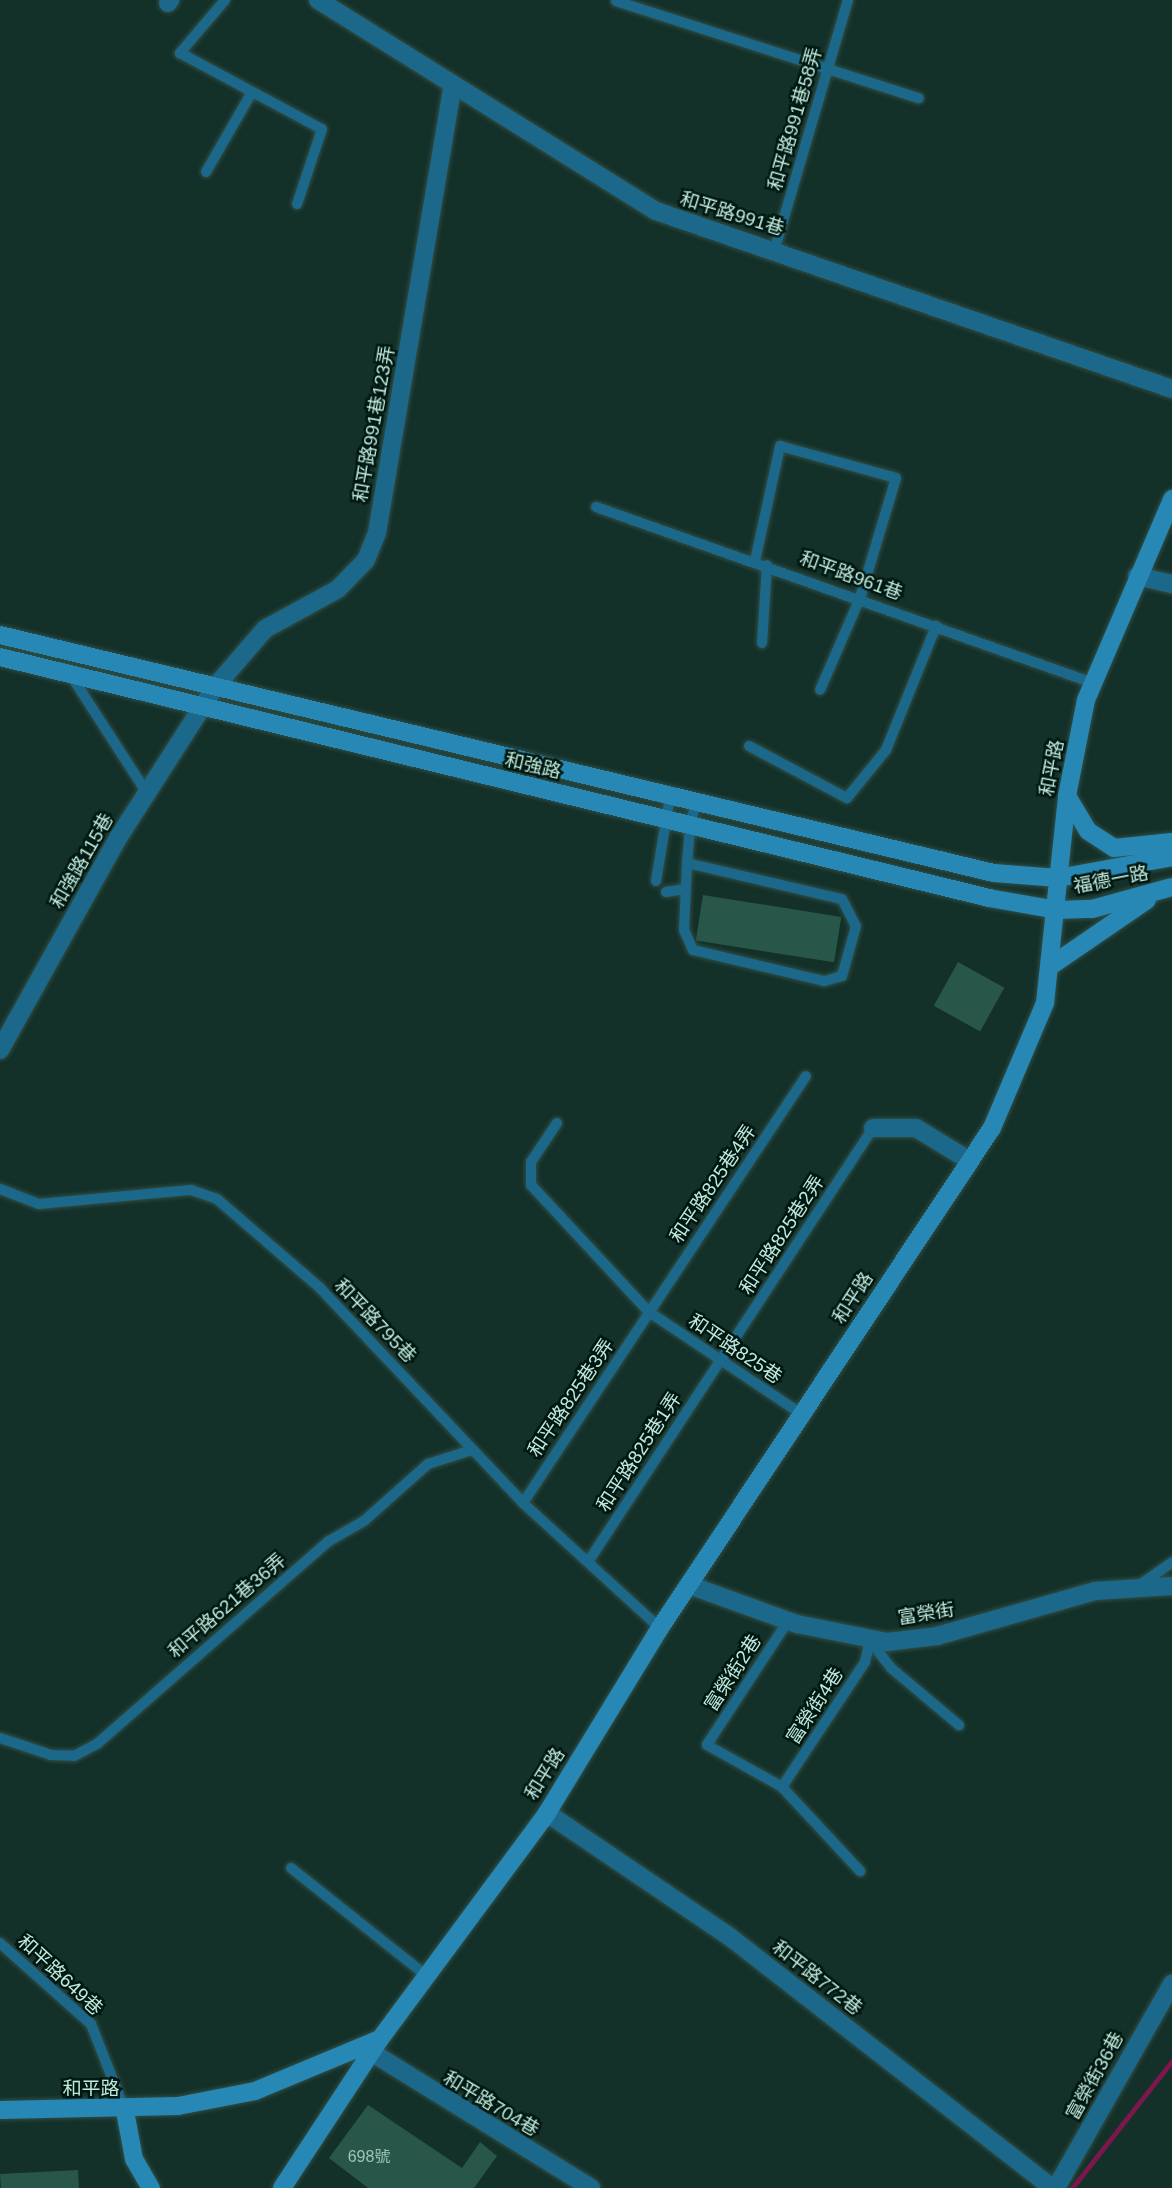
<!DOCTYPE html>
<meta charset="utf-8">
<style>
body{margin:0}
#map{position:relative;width:1172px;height:2188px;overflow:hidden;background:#133029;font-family:Helvetica,"Noto Sans TC",sans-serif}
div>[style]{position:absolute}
.stream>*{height:5px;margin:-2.5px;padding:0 2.5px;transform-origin:2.5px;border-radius:2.5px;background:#7a174b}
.building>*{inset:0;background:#28574a;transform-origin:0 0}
.roads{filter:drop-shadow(0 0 2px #2f4e46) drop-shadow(0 0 2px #2f4e46)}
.lane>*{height:10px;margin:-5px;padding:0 5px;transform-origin:5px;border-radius:5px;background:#1c688b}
.street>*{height:18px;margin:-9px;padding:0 9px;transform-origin:9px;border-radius:9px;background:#1c688b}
.secondary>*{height:18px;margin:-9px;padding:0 9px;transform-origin:9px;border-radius:9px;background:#2888b5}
span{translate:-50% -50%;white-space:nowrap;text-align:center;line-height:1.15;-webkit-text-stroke:5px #001811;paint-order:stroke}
.number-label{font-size:16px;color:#9ac5b8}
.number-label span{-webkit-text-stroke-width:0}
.street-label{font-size:19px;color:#c0eadd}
</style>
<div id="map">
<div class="stream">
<i style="left:1072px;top:2188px;width:162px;rotate:-51.8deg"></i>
</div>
<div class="building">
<i style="left:703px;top:895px;width:140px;height:46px;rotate:9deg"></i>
<i style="left:958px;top:962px;width:53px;height:50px;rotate:29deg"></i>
<i style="clip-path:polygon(368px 2105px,462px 2168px,480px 2142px,497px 2156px,474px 2188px,368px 2188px,329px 2158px)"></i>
<i style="left:78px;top:2170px;width:18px;height:78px;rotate:87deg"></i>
</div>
<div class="roads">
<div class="lane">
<i style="left:225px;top:0;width:70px;rotate:130.3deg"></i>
<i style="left:180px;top:53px;width:161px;rotate:28.2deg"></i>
<i style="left:322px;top:129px;width:79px;rotate:108.4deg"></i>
<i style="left:616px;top:1px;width:318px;rotate:17.8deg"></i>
<i style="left:206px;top:172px;width:92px;rotate:-60.1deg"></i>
<i style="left:775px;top:248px;width:259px;rotate:-73.6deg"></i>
<i style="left:596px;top:507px;width:527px;rotate:19.5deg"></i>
<i style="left:755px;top:561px;width:118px;rotate:-77.7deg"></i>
<i style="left:780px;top:446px;width:120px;rotate:15.4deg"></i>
<i style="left:896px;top:478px;width:125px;rotate:106.7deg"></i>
<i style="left:860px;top:598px;width:100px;rotate:113.5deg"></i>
<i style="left:762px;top:643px;width:78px;rotate:-86.3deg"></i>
<i style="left:70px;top:674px;width:142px;rotate:57.1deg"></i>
<i style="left:749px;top:746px;width:111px;rotate:28deg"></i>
<i style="left:847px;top:798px;width:62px;rotate:-50.9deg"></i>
<i style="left:886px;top:750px;width:134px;rotate:-68deg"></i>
<i style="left:687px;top:863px;width:159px;rotate:13.1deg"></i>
<i style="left:842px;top:899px;width:30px;rotate:63deg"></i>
<i style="left:856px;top:926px;width:52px;rotate:105.6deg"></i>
<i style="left:842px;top:976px;width:19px;rotate:164deg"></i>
<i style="left:824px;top:981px;width:135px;rotate:-166.7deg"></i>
<i style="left:693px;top:950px;width:22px;rotate:-114deg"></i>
<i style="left:684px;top:930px;width:67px;rotate:-87.4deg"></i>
<i style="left:687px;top:863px;width:37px;rotate:-85deg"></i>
<i style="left:690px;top:826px;width:25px;rotate:-76deg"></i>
<i style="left:656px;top:881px;width:86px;rotate:-80.6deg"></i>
<i style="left:666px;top:892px;width:20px;rotate:-9deg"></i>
<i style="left:557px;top:1123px;width:47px;rotate:123.7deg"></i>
<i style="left:531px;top:1162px;width:23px;rotate:90deg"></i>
<i style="left:531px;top:1185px;width:173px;rotate:47.1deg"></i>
<i style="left:649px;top:1312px;width:185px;rotate:33.8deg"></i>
<i style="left:0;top:1189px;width:42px;rotate:21deg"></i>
<i style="left:39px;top:1204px;width:153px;rotate:-5.3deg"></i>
<i style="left:191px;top:1190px;width:28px;rotate:19deg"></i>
<i style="left:217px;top:1199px;width:136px;rotate:40.8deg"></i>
<i style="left:320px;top:1288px;width:296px;rotate:46.6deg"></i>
<i style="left:523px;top:1503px;width:185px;rotate:42.4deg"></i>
<i style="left:523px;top:1503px;width:512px;rotate:-56.47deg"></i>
<i style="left:588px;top:1562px;width:519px;rotate:-56.71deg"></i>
<i style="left:1141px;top:1584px;width:38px;rotate:-35deg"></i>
<i style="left:788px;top:1621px;width:148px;rotate:123.2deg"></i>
<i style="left:707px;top:1745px;width:86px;rotate:29.2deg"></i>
<i style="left:782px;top:1787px;width:115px;rotate:47.1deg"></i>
<i style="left:870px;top:1641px;width:34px;rotate:52deg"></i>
<i style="left:891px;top:1668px;width:89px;rotate:40deg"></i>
<i style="left:0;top:1738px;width:54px;rotate:18.4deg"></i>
<i style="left:51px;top:1755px;width:23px;rotate:2deg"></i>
<i style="left:74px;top:1756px;width:26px;rotate:-28deg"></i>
<i style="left:97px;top:1744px;width:308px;rotate:-41.2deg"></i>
<i style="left:329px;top:1541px;width:40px;rotate:-29.7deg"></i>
<i style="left:364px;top:1521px;width:86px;rotate:-41.7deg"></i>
<i style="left:428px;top:1464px;width:46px;rotate:-17.7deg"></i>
<i style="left:782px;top:1787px;width:150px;rotate:-56.4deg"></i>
<i style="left:865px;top:1662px;width:23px;rotate:-77deg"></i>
<i style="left:291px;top:1868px;width:174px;rotate:38.5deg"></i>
<i style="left:0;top:1943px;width:122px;rotate:41.7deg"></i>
<i style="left:91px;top:2024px;width:90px;rotate:68.6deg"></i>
</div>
<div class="street">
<i style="left:318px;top:0;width:398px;rotate:32deg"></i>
<i style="left:656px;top:211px;width:546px;rotate:19.03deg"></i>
<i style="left:168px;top:3px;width:4px;rotate:-56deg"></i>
<i style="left:1137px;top:576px;width:36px;rotate:13deg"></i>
<i style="left:0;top:1050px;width:243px;rotate:-60.9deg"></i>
<i style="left:118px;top:838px;width:179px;rotate:-57.3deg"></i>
<i style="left:215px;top:687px;width:77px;rotate:-49.2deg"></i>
<i style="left:265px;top:629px;width:83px;rotate:-28.7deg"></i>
<i style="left:338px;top:589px;width:40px;rotate:-46deg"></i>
<i style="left:366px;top:560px;width:29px;rotate:-68deg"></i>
<i style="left:377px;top:533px;width:455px;rotate:-80.4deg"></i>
<i style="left:873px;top:1128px;width:43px"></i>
<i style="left:916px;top:1128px;width:63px;rotate:31.4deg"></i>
<i style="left:689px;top:1585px;width:115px;rotate:19.9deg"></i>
<i style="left:797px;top:1624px;width:92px;rotate:11.3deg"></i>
<i style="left:887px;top:1642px;width:50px;rotate:-6.8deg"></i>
<i style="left:937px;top:1636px;width:164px;rotate:-15.9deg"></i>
<i style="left:1095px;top:1591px;width:77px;rotate:-3.7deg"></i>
<i style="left:547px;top:1813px;width:221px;rotate:34.1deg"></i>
<i style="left:730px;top:1937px;width:409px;rotate:37.9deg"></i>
<i style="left:371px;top:2052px;width:259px;rotate:31.7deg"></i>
<i style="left:1056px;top:2188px;width:235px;rotate:-60.4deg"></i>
</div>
<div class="secondary">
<i style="left:0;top:635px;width:1022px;rotate:13.47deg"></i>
<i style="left:994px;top:873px;width:64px;rotate:4.5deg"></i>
<i style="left:1058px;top:878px;width:116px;rotate:-10.4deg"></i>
<i style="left:0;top:657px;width:1018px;rotate:13.69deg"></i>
<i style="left:989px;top:898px;width:70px;rotate:9.9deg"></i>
<i style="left:1058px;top:910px;width:34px;rotate:-2deg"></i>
<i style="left:1092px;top:909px;width:83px;rotate:-15.4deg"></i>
<i style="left:1067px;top:796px;width:41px;rotate:59deg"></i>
<i style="left:1088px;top:831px;width:31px;rotate:33deg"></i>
<i style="left:1114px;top:848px;width:58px;rotate:-5.9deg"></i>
<i style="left:1052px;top:965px;width:115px;rotate:-34.4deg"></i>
<i style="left:0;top:2110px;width:178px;rotate:-1.3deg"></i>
<i style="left:178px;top:2106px;width:78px;rotate:-11deg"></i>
<i style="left:255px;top:2091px;width:135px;rotate:-22.6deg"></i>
<i style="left:125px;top:2111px;width:49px;rotate:79.4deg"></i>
<i style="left:134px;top:2159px;width:34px;rotate:60deg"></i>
<i style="left:282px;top:2188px;width:178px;rotate:-56.7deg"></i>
<i style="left:380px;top:2039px;width:281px;rotate:-53.5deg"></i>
<i style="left:547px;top:1813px;width:217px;rotate:-58.6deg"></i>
<i style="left:660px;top:1628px;width:600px;rotate:-56.42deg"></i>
<i style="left:992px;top:1128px;width:136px;rotate:-67deg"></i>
<i style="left:1045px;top:1003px;width:208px;rotate:-83.9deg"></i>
<i style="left:1067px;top:796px;width:98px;rotate:-78.8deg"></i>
<i style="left:1086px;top:700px;width:219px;rotate:-66.8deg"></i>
</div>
</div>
<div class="number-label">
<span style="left:369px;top:2157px">698號</span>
</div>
<div class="street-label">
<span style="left:795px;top:119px;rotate:-74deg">和平路991巷58弄</span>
<span style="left:732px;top:214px;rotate:17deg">和平路991巷</span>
<span style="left:374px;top:424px;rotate:-80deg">和平路991巷123弄</span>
<span style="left:851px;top:576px;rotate:20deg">和平路961巷</span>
<span style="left:533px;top:766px;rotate:13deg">和強路</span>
<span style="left:1052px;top:768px;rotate:-79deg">和平路</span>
<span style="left:82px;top:861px;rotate:-60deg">和強路115巷</span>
<span style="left:1111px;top:880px;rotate:-11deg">福德一路</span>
<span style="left:713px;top:1184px;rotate:-56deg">和平路825巷4弄</span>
<span style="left:782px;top:1235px;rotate:-57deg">和平路825巷2弄</span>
<span style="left:853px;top:1298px;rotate:-57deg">和平路</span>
<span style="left:375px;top:1321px;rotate:46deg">和平路795巷</span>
<span style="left:735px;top:1349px;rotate:34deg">和平路825巷</span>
<span style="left:571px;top:1398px;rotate:-56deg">和平路825巷3弄</span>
<span style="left:639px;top:1452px;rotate:-57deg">和平路825巷1弄</span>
<span style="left:227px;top:1606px;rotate:-41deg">和平路621巷36弄</span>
<span style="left:926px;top:1614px;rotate:-9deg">富榮街</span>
<span style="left:733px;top:1673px;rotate:-57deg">富榮街2巷</span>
<span style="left:815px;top:1706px;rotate:-57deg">富榮街4巷</span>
<span style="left:545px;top:1774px;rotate:-58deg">和平路</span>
<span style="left:60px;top:1975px;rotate:43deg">和平路649巷</span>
<span style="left:817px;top:1978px;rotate:38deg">和平路772巷</span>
<span style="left:1095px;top:2076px;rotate:-61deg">富榮街36巷</span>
<span style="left:91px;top:2089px">和平路</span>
<span style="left:491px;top:2104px;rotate:31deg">和平路704巷</span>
</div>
</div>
